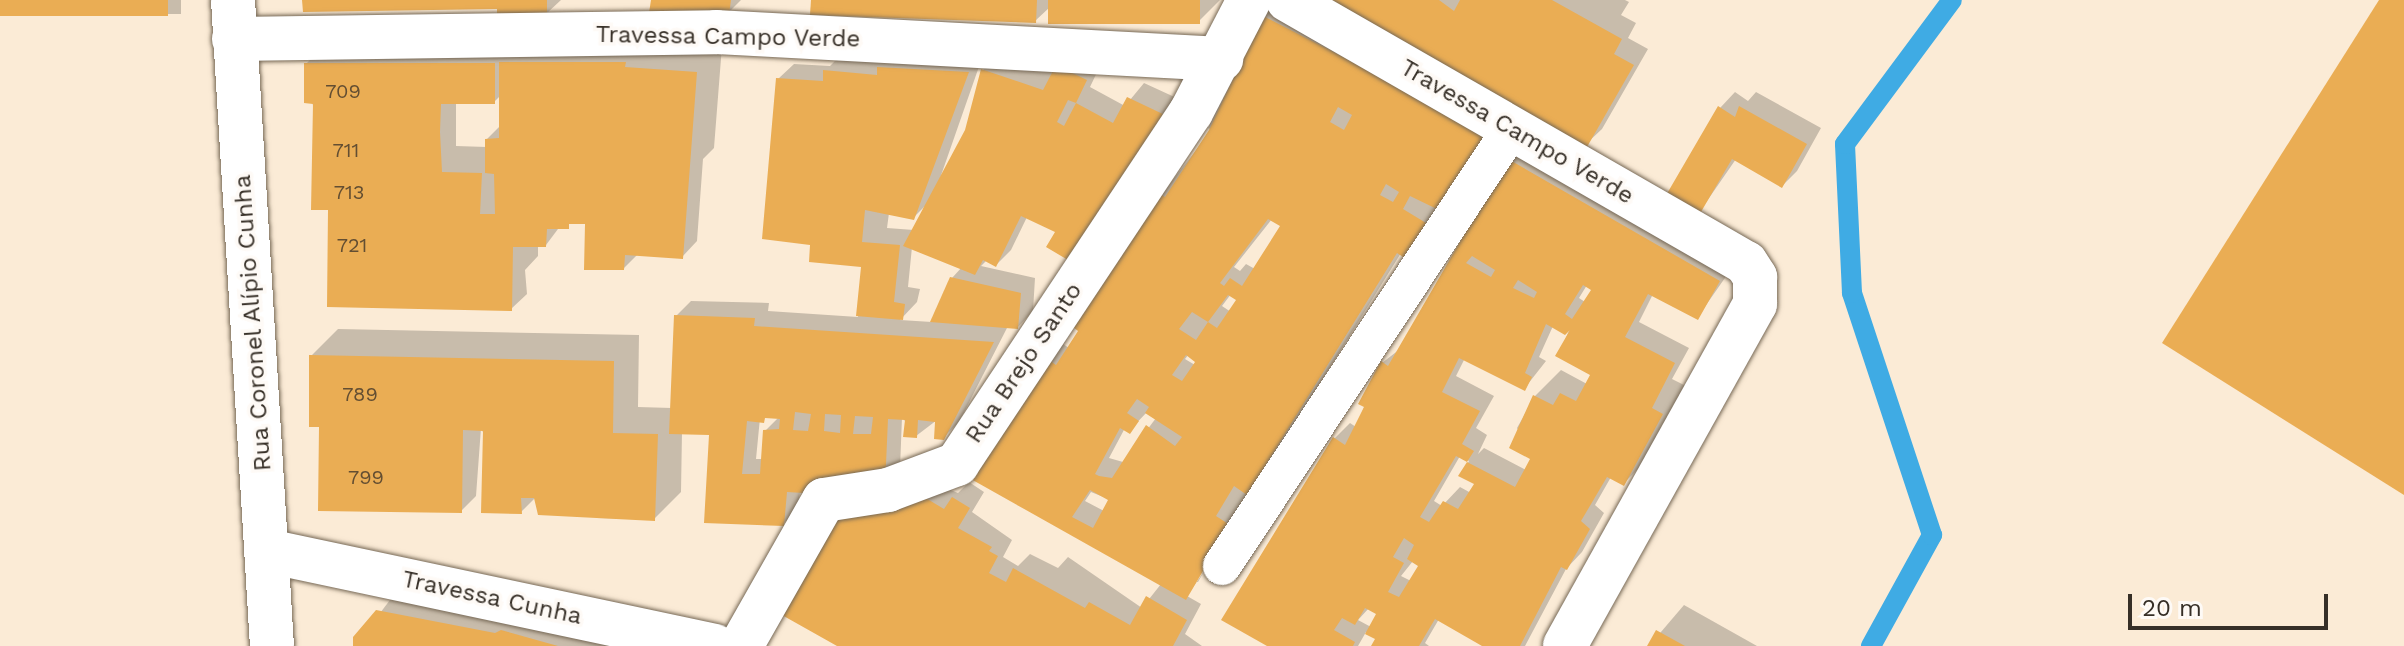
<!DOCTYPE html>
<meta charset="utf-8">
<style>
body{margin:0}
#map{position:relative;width:2404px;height:646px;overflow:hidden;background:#fbebd6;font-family:"Work Sans",sans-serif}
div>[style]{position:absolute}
.shadow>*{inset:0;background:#0003;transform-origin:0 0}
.stream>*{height:20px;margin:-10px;padding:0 10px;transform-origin:10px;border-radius:10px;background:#3fabe4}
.building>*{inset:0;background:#eaad54;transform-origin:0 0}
.roads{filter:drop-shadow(0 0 2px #766855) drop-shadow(0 0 2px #766855)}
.lane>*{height:38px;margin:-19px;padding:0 19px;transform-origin:19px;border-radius:19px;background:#fff}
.street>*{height:44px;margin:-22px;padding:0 22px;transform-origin:22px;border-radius:22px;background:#fff}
span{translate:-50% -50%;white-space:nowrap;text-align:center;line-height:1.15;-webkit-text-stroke:7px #fefaf6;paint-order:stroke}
.number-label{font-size:20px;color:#634e32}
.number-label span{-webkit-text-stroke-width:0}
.street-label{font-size:24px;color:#362f27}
.scale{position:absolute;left:2128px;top:594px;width:200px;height:36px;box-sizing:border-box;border:4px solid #362f27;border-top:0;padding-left:10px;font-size:24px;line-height:28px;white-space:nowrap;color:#362f27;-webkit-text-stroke:6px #fefaf6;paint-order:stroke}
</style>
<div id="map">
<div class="shadow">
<i style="left:0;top:0;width:181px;height:14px"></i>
<i style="clip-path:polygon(304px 0,561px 0,546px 14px,499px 6px)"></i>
<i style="clip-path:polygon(653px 0,741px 0,728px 13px)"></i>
<i style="clip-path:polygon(813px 0,1220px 0,1199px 21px,1050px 7px,1035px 21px,929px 19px,930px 11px)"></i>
<i style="clip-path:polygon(1315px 0,1625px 0,1629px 2px,1621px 15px,1636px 23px,1628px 38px,1648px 49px,1602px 129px,1586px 144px)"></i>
<i style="clip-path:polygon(evenodd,1280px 2px,1502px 116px,1456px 194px,1401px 253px,1262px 477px,1254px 498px,1187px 596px,1201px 604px,1185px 634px,1202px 646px,843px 646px,831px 506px,800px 491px,798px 509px,783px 524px,706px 522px,711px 433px,682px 432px,681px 492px,654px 519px,596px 518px,596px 510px,536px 497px,521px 512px,481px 428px,476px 496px,461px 511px,321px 425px,311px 356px,338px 329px,639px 335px,638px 407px,672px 408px,676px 316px,691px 301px,769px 303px,768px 311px,858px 317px,862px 265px,812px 244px,778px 79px,794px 64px,830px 66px,851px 45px,982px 58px,938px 184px,967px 131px,983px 70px,999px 55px,1054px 73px,1101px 64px,1090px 87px,1125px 106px,1144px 83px,1181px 100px,1058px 232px,1027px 217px,1011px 250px,996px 265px,987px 260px,981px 266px,1035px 278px,1033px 311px,1018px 327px,1008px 326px,959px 422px,943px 438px,937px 420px,916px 436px,902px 417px,900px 469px,958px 493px,969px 482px,984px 492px,972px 512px,1012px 540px,1003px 557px,1018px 566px,1030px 554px,1058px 568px,1068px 557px,1142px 608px,1161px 584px,965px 474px,1063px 344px,1069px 348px,1161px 195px,1212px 130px,1208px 128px,1264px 17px,1280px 2px,925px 206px,914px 230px,887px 228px,889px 213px,913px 218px,925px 206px,1280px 2px,1272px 219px,1283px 226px,1255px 269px,1246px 264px,1240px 271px,1234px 267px,1272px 219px,1280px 2px,912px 247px,962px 267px,952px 278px,932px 322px,900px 320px,917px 302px,920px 289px,908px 287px,912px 247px,1280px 2px,1231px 294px,1239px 300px,1231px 312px,1222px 306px,1231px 294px,1280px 2px,1189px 354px,1198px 361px,1195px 365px,1185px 359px,1189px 354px,1280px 2px,1147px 412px,1156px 418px,1123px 462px,1109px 458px,1125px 428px,1129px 431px,1147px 412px,1280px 2px,779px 417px,765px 431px,763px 459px,756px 459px,760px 418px,779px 417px,1280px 2px,1091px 492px,1111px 500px,1104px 511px,1085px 501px,1091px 492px,1280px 2px,1216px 550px,1198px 582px,1193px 582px,1216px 550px)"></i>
<i style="clip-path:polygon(evenodd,332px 37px,722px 46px,714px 148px,703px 159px,697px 241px,682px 257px,638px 254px,624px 268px,587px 222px,561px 225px,546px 245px,538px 245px,538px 256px,525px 270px,527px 294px,511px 309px,330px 208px,306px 64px,332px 37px,501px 95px,501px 125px,487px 139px,487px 147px,456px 146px,456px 102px,494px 102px,501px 95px)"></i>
<i style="clip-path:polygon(1735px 92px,1748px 101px,1756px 92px,1821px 128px,1797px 171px,1782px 186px,1736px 159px,1698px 214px,1720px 108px)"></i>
<i style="clip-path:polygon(evenodd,1536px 134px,1734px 265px,1697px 318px,1653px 294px,1639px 322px,1689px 348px,1672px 379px,1688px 387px,1650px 457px,1624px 483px,1611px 477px,1595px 505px,1604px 513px,1582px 552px,1566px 569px,1525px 646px,1486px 646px,1439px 619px,1425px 643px,1429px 646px,1373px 646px,1378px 638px,1366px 632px,1358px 646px,1271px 646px,1223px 619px,1334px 439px,1350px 423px,1356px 427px,1382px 363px,1400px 349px,1510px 160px,1536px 134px,1587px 285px,1593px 289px,1585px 302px,1579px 298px,1587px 285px,1536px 134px,1553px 326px,1571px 326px,1558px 356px,1593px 374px,1587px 384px,1561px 370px,1535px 396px,1517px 428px,1532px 458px,1526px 470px,1484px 448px,1478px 454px,1487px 435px,1476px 428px,1494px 396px,1456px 376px,1465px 358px,1524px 389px,1546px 361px,1539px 357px,1553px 326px,1536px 134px,1460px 456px,1469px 461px,1461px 475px,1477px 483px,1471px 493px,1460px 487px,1442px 506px,1434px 501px,1460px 456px,1536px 134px,1413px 561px,1421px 565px,1411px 581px,1401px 576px,1413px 561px,1536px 134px,1369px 608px,1379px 613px,1371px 627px,1358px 620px,1369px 608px)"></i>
<i style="clip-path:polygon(393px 596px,628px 646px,355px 646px)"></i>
<i style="clip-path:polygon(1684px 605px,1757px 646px,1649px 646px)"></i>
</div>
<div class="stream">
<i style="left:1871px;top:646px;width:127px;rotate:-61.2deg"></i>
<i style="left:1932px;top:535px;width:255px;rotate:-108.3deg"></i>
<i style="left:1852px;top:293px;width:149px;rotate:-92.7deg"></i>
<i style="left:1845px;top:144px;width:179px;rotate:-53.4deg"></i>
</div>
<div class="building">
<i style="left:0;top:0;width:168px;height:16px"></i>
<i style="clip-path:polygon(302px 0,547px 0,547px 16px,497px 16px,497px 9px,303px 12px)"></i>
<i style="clip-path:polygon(651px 0,731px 0,729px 15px,649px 13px)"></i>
<i style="clip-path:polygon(811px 0,1037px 0,1036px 23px,810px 15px)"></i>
<i style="left:1048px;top:0;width:152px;height:24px"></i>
<i style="clip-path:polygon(1311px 0,1439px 0,1454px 11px,1460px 0,1552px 0,1622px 39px,1614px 54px,1634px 65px,1587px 147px)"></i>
<i style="clip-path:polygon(2379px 0,2404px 0,2404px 495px,2162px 343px)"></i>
<i style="clip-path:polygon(evenodd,1263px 16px,1488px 131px,1441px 211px,1410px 196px,1403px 209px,1431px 226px,1409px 261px,1397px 253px,1247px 495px,1234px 486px,1216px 516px,1230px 525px,1186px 600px,962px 474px,1046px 358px,1056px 365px,1078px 331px,1068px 323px,1160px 194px,1165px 197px,1209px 130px,1263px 16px,1338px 107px,1352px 115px,1344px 130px,1330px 122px,1338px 107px,1263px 16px,1386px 184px,1399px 192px,1393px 202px,1380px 195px,1386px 184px,1263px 16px,1268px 219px,1280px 226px,1242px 286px,1230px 278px,1224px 286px,1220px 283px,1268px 219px,1263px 16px,1228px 295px,1236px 300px,1217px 328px,1208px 322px,1196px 340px,1179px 329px,1192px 312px,1208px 322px,1228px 295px,1263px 16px,1186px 355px,1195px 362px,1182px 381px,1172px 375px,1186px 355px,1263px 16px,1137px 399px,1149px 407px,1145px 413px,1182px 437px,1175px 446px,1146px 425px,1112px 478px,1099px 476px,1095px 474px,1120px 428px,1130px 434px,1139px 421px,1127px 413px,1137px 399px,1263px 16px,1090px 490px,1108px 500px,1093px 528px,1072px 517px,1090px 490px)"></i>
<i style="clip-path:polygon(499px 62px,626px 62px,625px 67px,697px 72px,683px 259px,625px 255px,624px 270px,584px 270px,585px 224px,569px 224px,569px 229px,547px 229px,546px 247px,513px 247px,512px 311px,327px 307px,328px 210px,311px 210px,313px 104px,304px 103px,304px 63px,495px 63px,495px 104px,441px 104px,440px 132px,442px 172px,482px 173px,480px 214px,495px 214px,494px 174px,485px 173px,485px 139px,499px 138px)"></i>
<i style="clip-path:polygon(evenodd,1056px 65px,1087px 80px,1076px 103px,1113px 123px,1127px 97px,1167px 116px,1073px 263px,1046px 247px,1055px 232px,1021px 216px,996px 267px,983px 260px,975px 275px,903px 246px,965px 130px,981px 69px,1043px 90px,1056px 65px,1068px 100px,1076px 103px,1064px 126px,1057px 122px,1068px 100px)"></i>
<i style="clip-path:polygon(877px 67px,969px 72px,914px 220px,865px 210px,862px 242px,900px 245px,894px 302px,905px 304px,903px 320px,856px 316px,861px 267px,809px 262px,810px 245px,762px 239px,776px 78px,823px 81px,823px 70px,877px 75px)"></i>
<i style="clip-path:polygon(1718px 106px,1735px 117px,1739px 106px,1807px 144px,1782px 188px,1732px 159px,1698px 217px,1665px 197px)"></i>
<i style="clip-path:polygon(evenodd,1508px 159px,1720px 281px,1698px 320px,1648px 294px,1625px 337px,1675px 363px,1652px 408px,1663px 414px,1624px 486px,1607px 477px,1581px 521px,1590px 529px,1567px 570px,1561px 567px,1520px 646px,1482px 646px,1435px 619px,1419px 646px,1371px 646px,1375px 639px,1365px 634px,1376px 614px,1365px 608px,1355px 625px,1342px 618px,1334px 630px,1355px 642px,1353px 646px,1267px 646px,1221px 620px,1333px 437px,1345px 445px,1364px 407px,1358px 404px,1381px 361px,1388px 366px,1508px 159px,1472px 256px,1495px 270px,1491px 277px,1466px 263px,1472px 256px,1508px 159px,1518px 280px,1537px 292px,1534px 298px,1513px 288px,1518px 280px,1508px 159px,1583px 285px,1591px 290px,1572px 319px,1565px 314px,1583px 285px,1508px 159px,1546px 324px,1565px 335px,1570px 330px,1555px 356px,1590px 375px,1576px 401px,1560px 393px,1553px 405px,1533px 395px,1509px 448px,1530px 459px,1515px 487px,1467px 462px,1458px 476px,1474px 484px,1458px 509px,1443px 501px,1429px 522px,1420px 517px,1456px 456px,1467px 462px,1474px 451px,1462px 444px,1480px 411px,1442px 392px,1459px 358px,1525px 391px,1532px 377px,1525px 373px,1546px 324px,1508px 159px,1404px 538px,1414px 545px,1407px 559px,1418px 566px,1399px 597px,1388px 592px,1404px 563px,1393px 557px,1404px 538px)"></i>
<i style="clip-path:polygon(950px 277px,1021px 293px,1018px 329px,930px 322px)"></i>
<i style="clip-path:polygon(evenodd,674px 315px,755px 318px,754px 326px,994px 342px,944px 440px,934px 439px,935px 422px,918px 420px,917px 438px,903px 437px,905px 420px,888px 419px,885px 487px,837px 495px,787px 492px,784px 526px,704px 523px,709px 435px,669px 434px,674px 315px,795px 412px,811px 414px,808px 431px,793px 430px,795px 412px,674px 315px,825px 414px,841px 415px,840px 433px,824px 431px,825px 414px,674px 315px,855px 416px,873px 417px,871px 434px,853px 434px,855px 416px,674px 315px,765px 418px,780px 419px,779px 429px,763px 430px,760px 474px,742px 474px,747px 421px,764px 423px,765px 418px)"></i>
<i style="clip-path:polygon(309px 355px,614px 361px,613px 433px,658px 434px,655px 521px,538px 515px,534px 498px,521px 498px,522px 514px,481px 513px,483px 431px,463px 430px,462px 513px,318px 511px,319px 427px,309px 427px)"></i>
<i style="clip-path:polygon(919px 494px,944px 509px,952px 497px,970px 508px,958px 528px,992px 547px,989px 551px,998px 556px,989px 573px,1006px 582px,1013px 568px,1085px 608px,1089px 602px,1130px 625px,1146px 596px,1187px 620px,1173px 646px,837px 646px,773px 610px,829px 505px)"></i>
<i style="clip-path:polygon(376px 610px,495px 633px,501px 630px,558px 646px,353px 646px,353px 637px)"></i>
<i style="clip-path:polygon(1656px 630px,1685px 646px,1647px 646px)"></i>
</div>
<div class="roads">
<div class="lane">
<i style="left:1222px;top:566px;width:525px;rotate:-56.49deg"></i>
</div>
<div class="street">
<i style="left:233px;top:0;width:647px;rotate:86.55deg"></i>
<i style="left:1288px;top:0;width:528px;rotate:29.87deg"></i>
<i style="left:1746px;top:263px;width:17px;rotate:57deg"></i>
<i style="left:1755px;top:277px;width:27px;rotate:90deg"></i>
<i style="left:1755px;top:304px;width:391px;rotate:119.1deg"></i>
<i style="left:234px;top:39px;width:482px;rotate:-0.8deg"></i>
<i style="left:716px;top:32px;width:506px;rotate:3.06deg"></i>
<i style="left:268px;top:551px;width:457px;rotate:12deg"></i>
<i style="left:741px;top:646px;width:168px;rotate:-60.4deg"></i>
<i style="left:824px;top:500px;width:65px;rotate:-8.9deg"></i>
<i style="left:888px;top:490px;width:74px;rotate:-20.6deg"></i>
<i style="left:957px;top:464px;width:423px;rotate:-56.4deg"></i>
<i style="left:1191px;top:112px;width:126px;rotate:-62.6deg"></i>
</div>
</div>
<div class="number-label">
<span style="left:343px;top:91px">709</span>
<span style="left:346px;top:150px">711</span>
<span style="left:349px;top:192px">713</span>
<span style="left:352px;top:245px">721</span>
<span style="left:360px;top:394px">789</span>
<span style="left:366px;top:477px">799</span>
</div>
<div class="street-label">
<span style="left:728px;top:37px;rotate:1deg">Travessa Campo Verde</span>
<span style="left:1517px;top:132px;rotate:30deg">Travessa Campo Verde</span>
<span style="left:253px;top:323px;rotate:-94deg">Rua Coronel Alípio Cunha</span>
<span style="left:1024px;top:363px;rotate:-56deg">Rua Brejo Santo</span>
<span style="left:492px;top:598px;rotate:12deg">Travessa Cunha</span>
</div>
<div class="scale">20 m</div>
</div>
